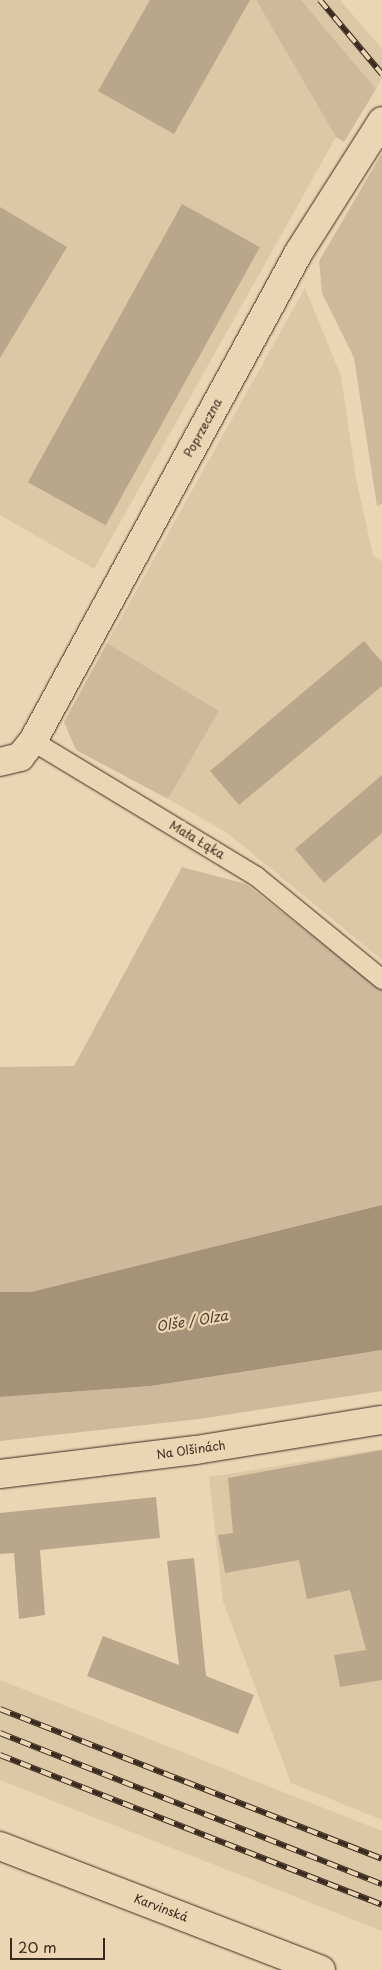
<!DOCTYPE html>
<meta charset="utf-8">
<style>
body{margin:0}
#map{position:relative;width:382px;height:1970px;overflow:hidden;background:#ebd5b4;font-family:"Playpen Sans",sans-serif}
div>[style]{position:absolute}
.built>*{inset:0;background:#dcc7a7}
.green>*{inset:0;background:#cfb99c}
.water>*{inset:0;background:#a69279}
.building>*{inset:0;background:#baa68a;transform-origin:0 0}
.roads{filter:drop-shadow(0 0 1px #3b2a1e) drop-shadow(0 0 1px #3b2a1e)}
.lane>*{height:19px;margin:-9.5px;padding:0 9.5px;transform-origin:9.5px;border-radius:9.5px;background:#ebd5b4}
.street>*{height:28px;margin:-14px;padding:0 14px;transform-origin:14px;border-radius:14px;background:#ebd5b4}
.secondary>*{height:28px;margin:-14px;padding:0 14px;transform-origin:14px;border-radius:14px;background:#ebd5b4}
.rail>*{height:5.5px;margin-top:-2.75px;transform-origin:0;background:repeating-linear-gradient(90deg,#ebd5b4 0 11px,#3b2a1e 0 22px);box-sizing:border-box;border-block:1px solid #3b2a1e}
span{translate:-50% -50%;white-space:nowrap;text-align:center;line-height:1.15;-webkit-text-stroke:4.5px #ebd5b4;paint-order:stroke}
.street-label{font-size:12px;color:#3b2a1e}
.water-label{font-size:14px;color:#503f30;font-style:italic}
.scale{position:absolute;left:10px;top:1938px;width:95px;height:22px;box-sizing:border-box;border:2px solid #3b2a1e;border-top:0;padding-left:6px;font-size:15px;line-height:18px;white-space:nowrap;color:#3b2a1e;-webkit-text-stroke:4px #ebd5b4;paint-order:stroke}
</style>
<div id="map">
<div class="built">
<i style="clip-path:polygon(0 0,256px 0,336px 137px,94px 569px,0 515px)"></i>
<i style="clip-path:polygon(301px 0,340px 0,382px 49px,382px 78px,376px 89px)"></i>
<i style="clip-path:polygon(305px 288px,341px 376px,356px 478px,373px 556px,382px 561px,382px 960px,226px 832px,168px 799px,219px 711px,107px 643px)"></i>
<i style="clip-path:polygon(382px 1449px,382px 1820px,291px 1783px,223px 1601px,209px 1477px)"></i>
<i style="clip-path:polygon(0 1680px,382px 1831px,382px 1931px,0 1780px)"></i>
</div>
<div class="green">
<i style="clip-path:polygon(256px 0,301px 0,376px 89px,344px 142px,336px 137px)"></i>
<i style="clip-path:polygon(382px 153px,382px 504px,377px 506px,354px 358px,322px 293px,319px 261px)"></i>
<i style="clip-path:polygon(107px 643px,219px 711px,168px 799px,76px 750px,64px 722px)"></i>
<i style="clip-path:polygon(182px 867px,246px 884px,382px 990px,382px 1205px,31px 1292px,0 1292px,0 1067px,74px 1066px)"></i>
<i style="clip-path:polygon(382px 1350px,382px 1391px,199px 1419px,0 1441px,0 1397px,151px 1386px)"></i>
</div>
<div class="water">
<i style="clip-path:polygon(382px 1205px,382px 1350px,151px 1386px,0 1397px,0 1292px,31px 1292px)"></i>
</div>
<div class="building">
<i style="clip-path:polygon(150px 0,250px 0,174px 134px,98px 91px)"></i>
<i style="left:182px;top:204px;width:89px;height:318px;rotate:29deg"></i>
<i style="clip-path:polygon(0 207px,67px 247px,0 358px)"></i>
<i style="clip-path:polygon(364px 641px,382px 662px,382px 686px,239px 805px,210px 771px)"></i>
<i style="clip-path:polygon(382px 775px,382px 833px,324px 883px,295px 849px)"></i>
<i style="clip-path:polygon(382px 1450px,382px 1680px,340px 1687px,334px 1655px,366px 1650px,350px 1590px,307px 1599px,299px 1560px,225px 1573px,218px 1535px,233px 1533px,228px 1478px)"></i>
<i style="clip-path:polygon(156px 1497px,160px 1538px,40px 1550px,45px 1615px,19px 1619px,14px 1553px,0 1554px,0 1513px)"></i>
<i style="clip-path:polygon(194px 1558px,206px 1676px,254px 1695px,238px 1734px,87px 1676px,103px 1636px,179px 1665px,167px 1561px)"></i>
</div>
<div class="roads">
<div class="lane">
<i style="left:33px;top:741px;width:261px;rotate:31.2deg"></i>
<i style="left:256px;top:876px;width:163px;rotate:39.3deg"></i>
</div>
<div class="street">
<i style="left:0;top:762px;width:21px;rotate:-14deg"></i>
<i style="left:20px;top:757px;width:21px;rotate:-51deg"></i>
<i style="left:33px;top:741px;width:557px;rotate:-61.46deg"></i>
<i style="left:299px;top:252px;width:155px;rotate:-57.6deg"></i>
<i style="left:0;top:1474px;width:197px;rotate:-7deg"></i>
<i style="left:196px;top:1450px;width:188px;rotate:-9.2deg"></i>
</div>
<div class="secondary">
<i style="left:0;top:1846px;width:344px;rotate:21.1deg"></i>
</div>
</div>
<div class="rail">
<i style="left:320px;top:0;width:97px;rotate:50deg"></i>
<i style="left:0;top:1709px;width:410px;rotate:21.4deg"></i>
<i style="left:0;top:1733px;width:411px;rotate:21.6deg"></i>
<i style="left:0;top:1755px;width:410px;rotate:21.4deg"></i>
</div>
<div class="street-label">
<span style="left:203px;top:428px;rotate:-61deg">Poprzeczna</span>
<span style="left:197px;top:840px;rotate:31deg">Mała Łąka</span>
<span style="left:191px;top:1450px;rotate:-8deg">Na Olšinách</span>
<span style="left:161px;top:1908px;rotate:21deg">Karvinská</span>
</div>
<div class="water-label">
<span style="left:192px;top:1321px;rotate:-9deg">Olše / Olza</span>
</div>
<div class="scale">20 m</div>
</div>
